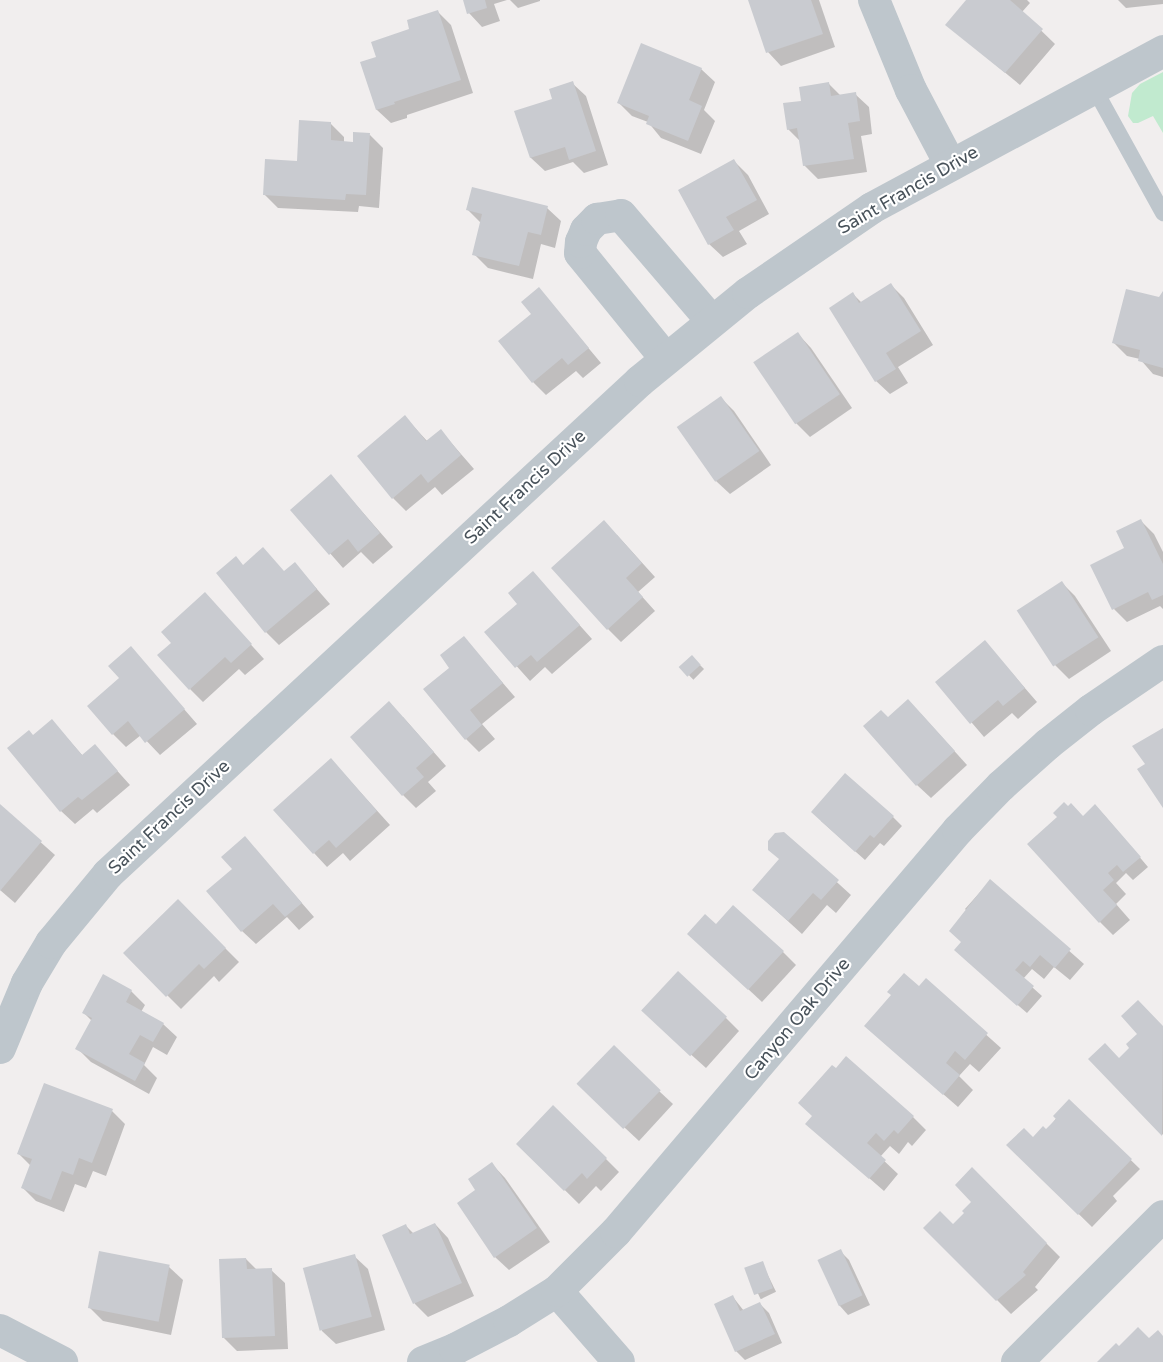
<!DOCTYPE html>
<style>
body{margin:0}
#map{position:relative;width:1163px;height:1362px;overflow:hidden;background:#f1eeee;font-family:"Varela Round",sans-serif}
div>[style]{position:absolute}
.green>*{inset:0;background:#c1eacf}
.shadow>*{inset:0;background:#0003;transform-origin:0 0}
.building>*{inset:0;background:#c9cbd0;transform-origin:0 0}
.lane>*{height:16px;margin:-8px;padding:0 8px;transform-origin:8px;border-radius:8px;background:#bec6cc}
.street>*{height:32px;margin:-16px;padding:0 16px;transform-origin:16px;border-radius:16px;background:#bec6cc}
span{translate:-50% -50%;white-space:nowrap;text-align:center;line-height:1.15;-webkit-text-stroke:4.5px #fff;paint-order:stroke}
.street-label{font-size:18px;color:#48525a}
</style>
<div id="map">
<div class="green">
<i style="clip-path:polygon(1163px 72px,1163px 133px,1153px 116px,1138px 123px,1133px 123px,1128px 116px,1132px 93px,1140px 84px)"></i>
</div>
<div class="shadow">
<i style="clip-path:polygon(464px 0,507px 0,494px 4px,500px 21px,482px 27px,469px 13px)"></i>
<i style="clip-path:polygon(510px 0,540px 0,540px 1px,518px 8px)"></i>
<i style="clip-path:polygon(750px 0,819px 0,835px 47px,781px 66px,768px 52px)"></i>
<i style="clip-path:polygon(968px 0,1027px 0,1030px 3px,1022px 12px,1055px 44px,1020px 85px,947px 25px)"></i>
<i style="clip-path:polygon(1118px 0,1163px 0,1163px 4px,1126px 8px)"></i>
<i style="clip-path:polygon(437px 11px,451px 25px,473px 93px,407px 115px,407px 118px,391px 123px,377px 110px,362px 63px,378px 58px)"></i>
<i style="clip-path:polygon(701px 69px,715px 82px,704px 110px,715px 121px,701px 154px,661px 138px,648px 122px,632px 116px,618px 102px)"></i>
<i style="clip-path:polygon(572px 83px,586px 96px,608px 165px,584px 173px,573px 162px,545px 171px,531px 158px,516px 112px,554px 100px)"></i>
<i style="clip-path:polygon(829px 84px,841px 96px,855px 94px,869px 107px,872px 134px,861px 136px,867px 172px,818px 179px,804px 165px,800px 141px,788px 129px)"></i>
<i style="clip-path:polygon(331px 124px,344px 137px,344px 142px,354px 143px,370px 135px,383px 148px,379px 208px,359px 206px,358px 212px,278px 208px,264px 194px,298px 163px)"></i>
<i style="clip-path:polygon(734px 161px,748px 175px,769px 214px,739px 231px,747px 244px,723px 257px,709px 244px)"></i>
<i style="clip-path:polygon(547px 208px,561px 221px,555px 248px,541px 244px,533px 279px,488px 268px,474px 254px,482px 224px,468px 210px)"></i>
<i style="clip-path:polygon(891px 285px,904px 298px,933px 345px,898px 367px,908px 383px,890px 394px,876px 381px,853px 294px,862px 303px)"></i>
<i style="clip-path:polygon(539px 289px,601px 363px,583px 378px,576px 371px,546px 395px,533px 382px,533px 314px)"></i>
<i style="clip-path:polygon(1163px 293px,1163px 377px,1153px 374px,1140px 359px,1127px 356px,1113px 342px,1160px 299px)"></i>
<i style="clip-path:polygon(798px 334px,811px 348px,852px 408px,810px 437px,796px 423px,756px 364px)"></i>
<i style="clip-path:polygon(721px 398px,734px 411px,771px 465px,730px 494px,716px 481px)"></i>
<i style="clip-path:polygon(405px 417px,428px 442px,441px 431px,474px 469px,442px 495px,435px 487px,406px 511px,393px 498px)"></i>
<i style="clip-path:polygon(331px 476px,393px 547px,373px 564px,361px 552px,343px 568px,292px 510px)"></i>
<i style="clip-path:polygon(1141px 521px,1154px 534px,1163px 552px,1163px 609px,1160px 606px,1127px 622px,1114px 609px,1126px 549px)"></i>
<i style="clip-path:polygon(617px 535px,655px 577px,638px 592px,655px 611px,621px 642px,608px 629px)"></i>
<i style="clip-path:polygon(295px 564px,330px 604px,279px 645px,266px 632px,244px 566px,285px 572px)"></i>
<i style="clip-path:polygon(533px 573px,592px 639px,552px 674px,545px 667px,530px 681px,486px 632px,519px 604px)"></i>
<i style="clip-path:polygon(1062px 583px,1075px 596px,1111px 651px,1069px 679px,1055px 665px,1019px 610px)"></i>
<i style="clip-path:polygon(218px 608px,264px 659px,245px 675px,239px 669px,203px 702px,190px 689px)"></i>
<i style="clip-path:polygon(464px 638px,515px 697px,482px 724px,495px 739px,479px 752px,466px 739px,451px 668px)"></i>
<i style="clip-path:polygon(985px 642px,1037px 702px,1018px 719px,1012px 713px,984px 737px,937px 682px)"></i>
<i style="clip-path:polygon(131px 648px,197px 724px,160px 755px,141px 735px,126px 747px,113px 734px,121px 678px)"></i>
<i style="left:692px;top:657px;width:17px;height:15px;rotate:45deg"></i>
<i style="clip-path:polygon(921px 714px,967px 765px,931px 798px,917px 785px,888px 719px)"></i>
<i style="clip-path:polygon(403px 717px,446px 766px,428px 782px,436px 791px,416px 808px,403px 795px)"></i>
<i style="clip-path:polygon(52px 721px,83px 756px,95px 746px,130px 785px,97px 813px,93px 809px,75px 824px,61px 811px,34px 736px)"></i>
<i style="clip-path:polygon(344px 774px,390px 825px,350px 861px,343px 853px,327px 867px,314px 853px)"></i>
<i style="clip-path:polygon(0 806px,55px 855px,15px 903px,0 890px)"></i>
<i style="clip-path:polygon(1104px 815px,1148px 867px,1133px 880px,1126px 873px,1116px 883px,1126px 894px,1116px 904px,1130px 920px,1113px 935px,1100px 922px,1083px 817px)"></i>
<i style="clip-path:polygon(893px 817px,902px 826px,884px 846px,880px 843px,865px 860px,821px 821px)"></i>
<i style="clip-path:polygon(784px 834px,851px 895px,836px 913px,827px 905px,802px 934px,768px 903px,780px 860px)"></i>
<i style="clip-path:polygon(245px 838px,314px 917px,299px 930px,287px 917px,256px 944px,242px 931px,234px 869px)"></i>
<i style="clip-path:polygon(990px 881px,1084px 964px,1070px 980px,1054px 967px,1044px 979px,1032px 969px,1023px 979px,1042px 996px,1027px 1013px,965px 959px,962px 942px,968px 912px,965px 909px)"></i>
<i style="clip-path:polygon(178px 901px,239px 962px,219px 982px,214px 976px,181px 1009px,125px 953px)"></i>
<i style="clip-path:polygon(716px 926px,783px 952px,796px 965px,762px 1002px,703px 947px)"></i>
<i style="clip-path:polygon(926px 981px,1001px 1048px,979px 1072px,970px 1064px,959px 1076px,973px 1090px,958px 1107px,880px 1039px)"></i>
<i style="clip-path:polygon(131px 991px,145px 1005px,141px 1012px,163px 1024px,177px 1037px,167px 1055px,153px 1047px,144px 1065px,157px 1078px,149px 1094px,91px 1062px,77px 1048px,92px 1021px,84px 1013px)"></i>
<i style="clip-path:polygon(1138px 1002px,1163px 1027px,1163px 1135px,1090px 1059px,1119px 1060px,1131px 1048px,1139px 1034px)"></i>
<i style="clip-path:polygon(726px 1018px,739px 1031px,706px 1068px,657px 1024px)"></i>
<i style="clip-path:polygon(659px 1091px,673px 1104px,639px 1141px,593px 1098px)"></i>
<i style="clip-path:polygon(1070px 1101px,1140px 1169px,1113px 1196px,1117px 1201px,1092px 1227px,1008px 1145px,1033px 1139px,1046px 1131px)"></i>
<i style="clip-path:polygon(554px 1107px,619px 1172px,601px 1191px,596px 1186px,579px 1204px,518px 1144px)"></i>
<i style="clip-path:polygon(112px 1111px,125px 1124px,106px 1176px,93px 1171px,86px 1188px,75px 1184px,64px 1212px,36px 1201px,23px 1188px,31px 1166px,19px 1154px)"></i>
<i style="clip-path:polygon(814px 1116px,913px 1117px,926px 1130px,912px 1146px,908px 1142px,899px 1154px,890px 1146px,880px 1157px,898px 1174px,884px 1191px,807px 1124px)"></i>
<i style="clip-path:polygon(492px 1164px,505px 1178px,550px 1242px,509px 1270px,495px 1257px,477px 1191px)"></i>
<i style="clip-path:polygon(972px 1169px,1060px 1257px,1035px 1287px,1038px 1290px,1011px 1314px,925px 1228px,953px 1226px,966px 1213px,974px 1202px)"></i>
<i style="clip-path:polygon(435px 1224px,448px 1238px,474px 1296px,428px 1317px,415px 1304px,384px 1236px,406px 1226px,414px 1234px)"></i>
<i style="clip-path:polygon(840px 1251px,849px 1260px,870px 1305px,848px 1315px,840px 1306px)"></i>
<i style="clip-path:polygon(354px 1256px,368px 1269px,385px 1330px,336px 1344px,322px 1331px,305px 1270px)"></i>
<i style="clip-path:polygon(246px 1259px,257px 1270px,271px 1270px,285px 1283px,288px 1349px,237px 1351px,223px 1337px)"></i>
<i style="left:762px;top:1263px;width:32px;height:17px;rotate:64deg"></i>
<i style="clip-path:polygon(169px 1267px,183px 1280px,171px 1335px,103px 1321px,89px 1307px)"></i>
<i style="clip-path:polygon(733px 1297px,744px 1311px,760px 1304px,769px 1313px,782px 1343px,745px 1360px,736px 1351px)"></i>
</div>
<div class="building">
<i style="clip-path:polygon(463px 0,485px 0,487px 8px,467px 14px)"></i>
<i style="clip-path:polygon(748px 0,811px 0,823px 34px,766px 53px)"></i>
<i style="clip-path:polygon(966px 0,1010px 0,1043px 29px,1005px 73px,945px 25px)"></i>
<i style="clip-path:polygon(438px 10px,461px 80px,394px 102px,395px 104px,376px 110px,360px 62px,376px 57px,371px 42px,409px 29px,407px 20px)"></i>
<i style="clip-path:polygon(641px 43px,702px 68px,689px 100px,702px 106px,688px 141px,646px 124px,649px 116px,617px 103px)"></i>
<i style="clip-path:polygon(573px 81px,596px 151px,569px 160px,565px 147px,530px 158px,514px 111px,552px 99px,549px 89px)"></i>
<i style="clip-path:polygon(829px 82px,831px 96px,856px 92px,860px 121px,848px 123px,854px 159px,803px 166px,797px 128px,787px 130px,783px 103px,801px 101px,799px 87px)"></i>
<i style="clip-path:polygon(299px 120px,331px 122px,331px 140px,353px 142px,353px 132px,370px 133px,366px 195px,346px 194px,345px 200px,263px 195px,265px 159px,297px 161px)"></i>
<i style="clip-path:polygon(734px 159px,757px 200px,726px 217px,734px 230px,708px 245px,678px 190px)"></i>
<i style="clip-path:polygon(472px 187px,548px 206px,541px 235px,528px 232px,519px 266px,472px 255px,482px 214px,466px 210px)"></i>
<i style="clip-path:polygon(891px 283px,921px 331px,886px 353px,896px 369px,875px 382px,829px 308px,853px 292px,859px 303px)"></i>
<i style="clip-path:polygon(539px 287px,589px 348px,568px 365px,562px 358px,532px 383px,498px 341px,531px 314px,521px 302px)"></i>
<i style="clip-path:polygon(1126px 289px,1159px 297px,1163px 291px,1163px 368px,1138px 361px,1140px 350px,1112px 343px)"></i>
<i style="left:798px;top:332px;width:75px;height:54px;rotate:56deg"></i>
<i style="left:721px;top:396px;width:67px;height:54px;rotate:55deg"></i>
<i style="clip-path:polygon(405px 415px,426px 441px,441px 429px,461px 455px,428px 483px,421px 474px,392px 499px,357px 456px)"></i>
<i style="clip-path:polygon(331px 474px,380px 533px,358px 552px,348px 539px,329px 555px,290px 510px)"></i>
<i style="clip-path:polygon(1141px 519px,1163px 564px,1163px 595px,1152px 600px,1148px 592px,1112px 610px,1090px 565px,1124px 548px,1116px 531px)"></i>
<i style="clip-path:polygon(604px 520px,642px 563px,626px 578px,643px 597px,607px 630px,551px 568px)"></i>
<i style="clip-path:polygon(263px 547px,284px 571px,295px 562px,317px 589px,265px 633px,216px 573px,236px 556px,243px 565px)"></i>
<i style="clip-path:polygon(533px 571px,580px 625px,537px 662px,531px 655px,515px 668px,484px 632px,517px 604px,508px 593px)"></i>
<i style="left:1062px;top:581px;width:67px;height:54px;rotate:57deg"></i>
<i style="clip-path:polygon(205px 592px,252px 644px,231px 663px,225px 657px,189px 690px,157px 655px,171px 643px,161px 632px)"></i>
<i style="clip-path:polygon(464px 636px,503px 683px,470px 710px,482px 725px,465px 740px,423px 689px,449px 668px,440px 655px)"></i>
<i style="clip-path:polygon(985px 640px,1025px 688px,1003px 706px,998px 700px,970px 724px,935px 682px)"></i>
<i style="clip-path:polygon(131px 646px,185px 709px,145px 743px,128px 721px,112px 735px,87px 706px,119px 678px,108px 666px)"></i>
<i style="left:692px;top:655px;width:13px;height:18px;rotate:48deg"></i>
<i style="clip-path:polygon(908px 699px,955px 751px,916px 786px,863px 726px,881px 710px,888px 717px)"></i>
<i style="clip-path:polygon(389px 701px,434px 752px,416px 768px,424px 777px,402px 796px,350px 737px)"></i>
<i style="clip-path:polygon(52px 719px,82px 755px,95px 744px,118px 771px,82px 800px,78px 797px,60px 812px,7px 748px,29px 730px,33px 735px)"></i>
<i style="clip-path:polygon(1163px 728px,1163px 808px,1137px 769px,1145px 764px,1132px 746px)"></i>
<i style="clip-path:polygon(331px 758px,377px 811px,336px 848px,329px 840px,313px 854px,273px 810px)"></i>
<i style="clip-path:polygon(845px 773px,894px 816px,874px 838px,870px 835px,855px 852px,811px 812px)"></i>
<i style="clip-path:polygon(1064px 802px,1068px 806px,1071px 803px,1083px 816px,1095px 804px,1141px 857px,1123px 872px,1117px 865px,1108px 873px,1114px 880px,1103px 890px,1117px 905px,1099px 923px,1027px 844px,1057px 817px,1053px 813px)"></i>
<i style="clip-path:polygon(0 804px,42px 841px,0 891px)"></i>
<i style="clip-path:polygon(784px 832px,839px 880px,821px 900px,813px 893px,788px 921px,752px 890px,779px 859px,768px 850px,768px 841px,775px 833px)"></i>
<i style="clip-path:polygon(245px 836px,302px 903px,285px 917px,273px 904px,241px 932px,206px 891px,232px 869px,221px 857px)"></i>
<i style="clip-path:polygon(990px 879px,1071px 949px,1055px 968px,1040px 955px,1030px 967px,1023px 961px,1015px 970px,1034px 986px,1017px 1006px,954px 950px,961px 942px,949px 931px)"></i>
<i style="clip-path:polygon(178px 899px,226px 948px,204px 969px,199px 964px,166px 997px,123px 953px)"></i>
<i style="clip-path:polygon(733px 905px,784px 951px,748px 990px,687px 934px,705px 914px,716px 924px)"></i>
<i style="left:678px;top:971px;width:67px;height:54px;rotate:43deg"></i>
<i style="clip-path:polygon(904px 973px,919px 986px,926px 978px,988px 1033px,965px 1060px,955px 1051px,946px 1063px,960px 1075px,943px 1095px,864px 1026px,891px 995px,887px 992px)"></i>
<i style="clip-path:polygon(103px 974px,132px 990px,126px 1002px,164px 1023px,153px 1042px,140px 1035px,129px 1054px,145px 1063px,135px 1081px,75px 1049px,92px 1018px,82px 1013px)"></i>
<i style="clip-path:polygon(1138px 1000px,1163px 1026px,1162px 1136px,1088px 1059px,1105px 1043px,1119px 1058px,1129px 1048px,1126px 1044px,1137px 1034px,1121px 1016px)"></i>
<i style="left:614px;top:1045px;width:65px;height:54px;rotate:44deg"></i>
<i style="clip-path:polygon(846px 1056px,914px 1116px,898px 1134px,894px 1130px,884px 1141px,876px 1133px,867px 1143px,886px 1160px,869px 1179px,805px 1124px,812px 1116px,798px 1103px,832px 1065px,836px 1068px)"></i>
<i style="clip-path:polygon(44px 1083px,113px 1109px,92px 1163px,79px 1158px,73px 1175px,62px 1171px,51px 1200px,21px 1188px,32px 1159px,17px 1154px)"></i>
<i style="clip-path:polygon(1069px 1099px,1132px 1159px,1078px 1215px,1006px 1145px,1024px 1128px,1033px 1137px,1043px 1126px,1046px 1129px,1056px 1119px,1053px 1116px)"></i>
<i style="clip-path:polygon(553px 1105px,607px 1158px,587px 1179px,582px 1173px,564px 1191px,516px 1144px)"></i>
<i style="clip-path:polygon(492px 1162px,537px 1228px,494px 1258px,457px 1203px,475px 1190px,468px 1179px)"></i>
<i style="clip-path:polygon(972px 1167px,1047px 1243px,1023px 1272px,1026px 1275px,996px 1301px,923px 1228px,940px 1211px,953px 1224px,964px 1213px,962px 1211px,971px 1202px,955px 1185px)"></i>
<i style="clip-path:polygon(435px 1223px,462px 1283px,413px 1304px,382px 1235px,406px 1224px,410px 1234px)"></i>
<i style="left:841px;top:1249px;width:51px;height:26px;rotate:65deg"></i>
<i style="left:99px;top:1251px;width:72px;height:58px;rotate:11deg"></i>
<i style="left:355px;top:1254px;width:65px;height:54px;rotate:75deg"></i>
<i style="clip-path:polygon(246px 1258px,247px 1269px,272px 1268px,275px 1336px,222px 1338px,219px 1259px)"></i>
<i style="left:763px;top:1261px;width:29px;height:20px;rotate:70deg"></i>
<i style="clip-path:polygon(733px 1295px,740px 1311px,760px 1302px,775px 1334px,735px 1352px,714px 1304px)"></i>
<i style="clip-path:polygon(1138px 1327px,1149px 1338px,1158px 1330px,1163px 1336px,1163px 1362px,1097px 1362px,1116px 1343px,1119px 1346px)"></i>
</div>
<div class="lane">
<i style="left:1094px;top:88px;width:143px;rotate:61.1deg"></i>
</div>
<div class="street">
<i style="left:874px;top:0;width:97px;rotate:67.7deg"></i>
<i style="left:911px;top:90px;width:84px;rotate:62.2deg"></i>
<i style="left:666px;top:359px;width:136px;rotate:-129.1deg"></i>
<i style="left:580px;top:253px;width:11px;rotate:-85deg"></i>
<i style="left:581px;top:242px;width:13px;rotate:-67deg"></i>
<i style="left:586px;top:230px;width:16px;rotate:-45deg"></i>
<i style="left:597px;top:219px;width:24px;rotate:-9deg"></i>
<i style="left:621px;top:215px;width:140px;rotate:49.4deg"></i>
<i style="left:0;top:1048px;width:70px;rotate:-67.4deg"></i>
<i style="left:27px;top:983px;width:47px;rotate:-59deg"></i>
<i style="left:51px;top:943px;width:89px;rotate:-50.4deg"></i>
<i style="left:108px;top:874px;width:725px;rotate:-42.82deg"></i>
<i style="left:640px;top:381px;width:139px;rotate:-39.2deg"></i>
<i style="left:748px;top:293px;width:150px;rotate:-34.4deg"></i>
<i style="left:872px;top:208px;width:331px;rotate:-28.3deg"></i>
<i style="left:557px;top:1291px;width:94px;rotate:48.9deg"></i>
<i style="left:0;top:1330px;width:70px;rotate:27.3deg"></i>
<i style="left:423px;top:1362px;width:35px;rotate:-22deg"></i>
<i style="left:455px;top:1349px;width:61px;rotate:-27.4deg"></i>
<i style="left:509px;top:1321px;width:57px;rotate:-32deg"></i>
<i style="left:557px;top:1291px;width:83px;rotate:-45deg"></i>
<i style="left:616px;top:1232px;width:528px;rotate:-49.61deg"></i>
<i style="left:958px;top:830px;width:62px;rotate:-45.7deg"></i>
<i style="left:1001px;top:786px;width:63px;rotate:-41.8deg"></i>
<i style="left:1048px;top:744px;width:55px;rotate:-38.3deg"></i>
<i style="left:1091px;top:710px;width:87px;rotate:-34.2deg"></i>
<i style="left:1017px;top:1362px;width:206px;rotate:-45deg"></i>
</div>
<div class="street-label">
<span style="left:908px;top:190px;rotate:-30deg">Saint Francis Drive</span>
<span style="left:525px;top:487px;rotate:-43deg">Saint Francis Drive</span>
<span style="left:169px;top:817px;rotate:-43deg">Saint Francis Drive</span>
<span style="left:797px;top:1019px;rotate:-50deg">Canyon Oak Drive</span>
</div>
</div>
